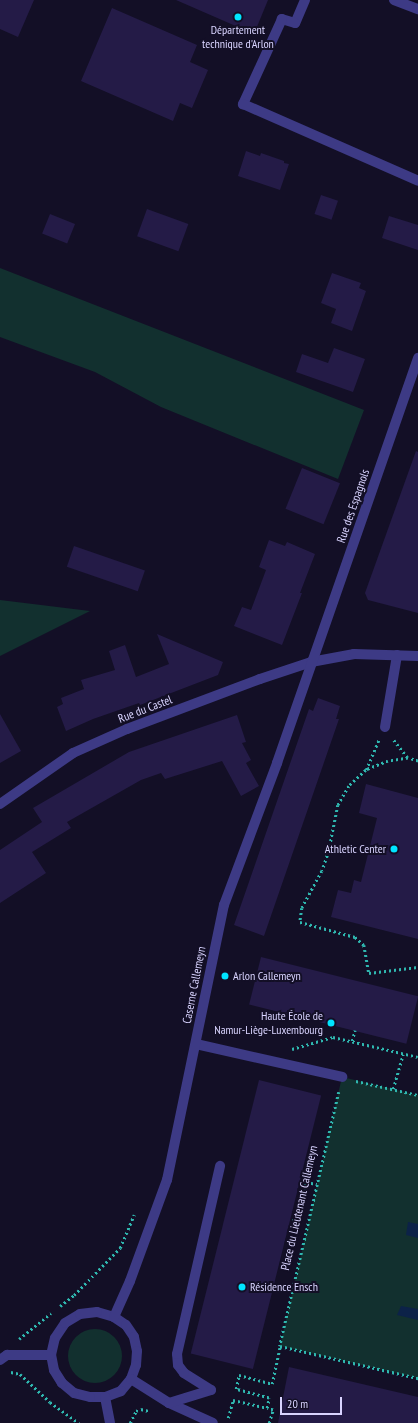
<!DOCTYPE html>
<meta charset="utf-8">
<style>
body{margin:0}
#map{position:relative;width:418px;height:1423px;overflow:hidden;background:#130f26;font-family:"PT Sans Narrow",sans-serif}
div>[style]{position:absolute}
.green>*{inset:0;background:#12302f}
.round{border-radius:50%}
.water>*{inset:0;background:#0c2248}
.building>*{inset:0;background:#241b47;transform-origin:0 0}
.path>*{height:2.5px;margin-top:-1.25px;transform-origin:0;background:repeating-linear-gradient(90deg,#2fb8b0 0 2px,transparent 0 5px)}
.minor>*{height:10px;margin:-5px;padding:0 5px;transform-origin:5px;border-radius:5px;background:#3d3a85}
.dots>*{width:11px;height:11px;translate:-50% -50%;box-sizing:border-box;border:2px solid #130f26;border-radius:50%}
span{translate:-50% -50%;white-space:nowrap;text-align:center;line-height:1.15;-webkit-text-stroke:4px #130f26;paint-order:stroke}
.poi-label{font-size:12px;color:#d9d4ff}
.right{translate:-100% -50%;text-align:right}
.left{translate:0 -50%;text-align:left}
.street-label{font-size:12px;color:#d9d4ff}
.scale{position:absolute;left:280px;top:1397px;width:62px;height:18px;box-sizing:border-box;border:2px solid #d9d4ff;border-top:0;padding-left:5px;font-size:12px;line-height:14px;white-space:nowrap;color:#d9d4ff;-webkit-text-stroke:3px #130f26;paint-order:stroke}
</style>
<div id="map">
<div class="green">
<i style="clip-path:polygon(0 268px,364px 410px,338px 479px,161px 407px,95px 372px,0 337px)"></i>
<i style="clip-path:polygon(0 600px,90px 611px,0 656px)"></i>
<i style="clip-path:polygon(342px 1077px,418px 1095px,418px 1378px,280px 1346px)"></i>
<i class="round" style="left:68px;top:1329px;width:54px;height:54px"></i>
</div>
<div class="water">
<i style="clip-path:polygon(408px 1222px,418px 1224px,418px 1238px,406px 1235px)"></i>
<i style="clip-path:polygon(401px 1306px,418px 1309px,418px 1320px,397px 1315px)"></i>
</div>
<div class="building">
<i style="clip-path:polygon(0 0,34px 0,18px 37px,0 29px)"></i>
<i style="clip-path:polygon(176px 0,268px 0,254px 34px)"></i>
<i style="clip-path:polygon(112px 8px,197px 45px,190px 62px,208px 70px,192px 108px,180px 103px,173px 121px,81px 81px)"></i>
<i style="clip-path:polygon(246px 151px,260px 156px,261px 153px,284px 161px,284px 163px,289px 164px,280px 190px,238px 176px)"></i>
<i style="left:321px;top:195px;width:18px;height:20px;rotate:19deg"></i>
<i style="left:147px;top:209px;width:44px;height:29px;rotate:20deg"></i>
<i style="left:50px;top:214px;width:27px;height:21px;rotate:22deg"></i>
<i style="clip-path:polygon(389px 216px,418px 225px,418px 250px,382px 238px)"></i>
<i style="clip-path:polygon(332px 273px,361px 283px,359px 288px,366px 291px,352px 331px,331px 323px,336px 309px,321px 303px)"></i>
<i style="clip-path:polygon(334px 348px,365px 359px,353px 392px,296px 372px,302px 354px,328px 363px)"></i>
<i style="clip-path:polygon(416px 451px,418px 452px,418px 613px,368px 600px,365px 593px)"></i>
<i style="left:302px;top:468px;width:41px;height:44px;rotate:22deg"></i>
<i style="clip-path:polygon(269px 540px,285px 546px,287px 542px,315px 554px,300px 593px,302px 593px,282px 645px,234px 626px,242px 607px,251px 610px,266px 570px,259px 567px)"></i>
<i style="left:74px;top:546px;width:75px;height:22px;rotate:19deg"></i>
<i style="clip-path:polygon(157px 634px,223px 662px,218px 675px,140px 705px,139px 703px,93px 719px,66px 731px,57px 707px,63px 704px,61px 698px,84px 689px,81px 680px,115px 670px,109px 651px,125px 645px,136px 677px,169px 664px)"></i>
<i style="clip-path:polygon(318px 698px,340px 706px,336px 719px,339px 719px,264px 936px,234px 925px,309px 709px,313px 711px)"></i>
<i style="clip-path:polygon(0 714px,21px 751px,0 763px)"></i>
<i style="clip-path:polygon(237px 715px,246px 742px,242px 743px,251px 760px,246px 763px,259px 786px,241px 796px,222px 761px,165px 779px,161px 773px,141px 780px,67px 822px,71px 828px,32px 852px,46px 873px,0 903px,0 850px,42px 822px,33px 808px,129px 752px)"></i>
<i style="clip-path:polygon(366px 784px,418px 798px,418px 939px,331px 917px,338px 890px,351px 893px,354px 880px,361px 882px,377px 818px,359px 813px)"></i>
<i style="left:261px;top:957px;width:162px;height:49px;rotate:14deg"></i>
<i style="left:259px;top:1080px;width:64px;height:282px;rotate:14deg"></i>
<i style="clip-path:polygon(289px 1367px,418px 1397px,418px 1423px,278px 1423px)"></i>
</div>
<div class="path">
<i style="left:394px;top:740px;width:23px;rotate:52deg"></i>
<i style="left:418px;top:761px;width:10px;rotate:-163deg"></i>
<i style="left:408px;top:758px;width:20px;rotate:171deg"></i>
<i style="left:388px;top:761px;width:24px;rotate:158deg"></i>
<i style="left:366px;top:770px;width:23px;rotate:137deg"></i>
<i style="left:349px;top:786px;width:22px;rotate:120deg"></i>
<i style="left:338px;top:805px;width:47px;rotate:101.1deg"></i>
<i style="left:329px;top:851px;width:21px;rotate:109deg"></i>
<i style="left:322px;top:871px;width:42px;rotate:118.4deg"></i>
<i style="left:302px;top:908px;width:14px;rotate:98deg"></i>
<i style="left:300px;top:922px;width:57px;rotate:15.3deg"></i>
<i style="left:355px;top:937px;width:12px;rotate:42deg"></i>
<i style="left:364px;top:945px;width:28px;rotate:80deg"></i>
<i style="left:369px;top:973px;width:49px;rotate:-7deg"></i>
<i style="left:366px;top:770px;width:33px;rotate:-67deg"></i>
<i style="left:352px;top:1041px;width:11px;rotate:-75deg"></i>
<i style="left:292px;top:1049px;width:43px;rotate:-16.3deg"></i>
<i style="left:333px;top:1037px;width:87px;rotate:13.2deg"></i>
<i style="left:356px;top:1081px;width:64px;rotate:12.7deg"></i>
<i style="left:393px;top:1089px;width:36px;rotate:-74deg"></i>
<i style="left:339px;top:1092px;width:261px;rotate:103.1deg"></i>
<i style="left:280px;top:1346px;width:142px;rotate:13.1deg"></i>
<i style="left:292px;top:1220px;width:6px"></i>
<i style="left:298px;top:1220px;width:39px;rotate:-78deg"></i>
<i style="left:306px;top:1182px;width:11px;rotate:10deg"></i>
<i style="left:60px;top:1306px;width:18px;rotate:-38deg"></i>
<i style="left:74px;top:1295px;width:66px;rotate:-45.6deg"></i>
<i style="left:120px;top:1248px;width:36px;rotate:-67deg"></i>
<i style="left:19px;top:1339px;width:41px;rotate:-39.1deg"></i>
<i style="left:11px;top:1372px;width:9px;rotate:13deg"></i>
<i style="left:20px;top:1374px;width:41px;rotate:43deg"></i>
<i style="left:50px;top:1402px;width:36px;rotate:36deg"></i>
<i style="left:228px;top:1418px;width:19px;rotate:-74deg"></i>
<i style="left:233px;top:1400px;width:35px;rotate:13deg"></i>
<i style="left:130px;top:1423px;width:13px;rotate:-63deg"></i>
<i style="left:136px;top:1411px;width:5px;rotate:-22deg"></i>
<i style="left:141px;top:1409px;width:8px;rotate:14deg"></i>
<i style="left:269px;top:1423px;width:14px;rotate:-73deg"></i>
<i style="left:273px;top:1410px;width:6px;rotate:-162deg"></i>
<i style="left:267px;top:1408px;width:10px;rotate:-79deg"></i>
<i style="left:269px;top:1398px;width:34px;rotate:-165deg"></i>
<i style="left:236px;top:1389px;width:14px;rotate:-78deg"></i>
<i style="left:239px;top:1375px;width:34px;rotate:15deg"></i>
<i style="left:272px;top:1384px;width:39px;rotate:-78deg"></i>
</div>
<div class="minor">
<i style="left:305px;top:0;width:25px;rotate:113deg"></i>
<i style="left:295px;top:23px;width:14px;rotate:-163deg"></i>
<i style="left:282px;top:19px;width:94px;rotate:114.6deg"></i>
<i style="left:243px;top:104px;width:191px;rotate:23.7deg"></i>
<i style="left:394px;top:0;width:26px;rotate:21deg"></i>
<i style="left:385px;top:727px;width:73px;rotate:-80.5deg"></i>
<i style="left:0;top:804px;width:89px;rotate:-34.9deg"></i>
<i style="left:73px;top:753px;width:59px;rotate:-24deg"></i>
<i style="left:127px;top:729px;width:142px;rotate:-20.6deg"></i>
<i style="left:260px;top:679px;width:54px;rotate:-18.4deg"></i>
<i style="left:311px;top:662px;width:44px;rotate:-10.5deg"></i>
<i style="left:354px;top:654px;width:64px;rotate:1.8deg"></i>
<i style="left:196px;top:1044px;width:150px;rotate:12.7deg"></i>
<i style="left:97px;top:1312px;width:18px;rotate:16deg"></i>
<i style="left:114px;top:1317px;width:14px;rotate:34deg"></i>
<i style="left:126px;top:1325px;width:14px;rotate:56deg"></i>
<i style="left:134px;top:1337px;width:14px;rotate:78deg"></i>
<i style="left:137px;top:1351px;width:14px;rotate:94deg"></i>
<i style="left:136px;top:1365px;width:15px;rotate:110deg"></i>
<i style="left:131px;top:1379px;width:16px;rotate:130deg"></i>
<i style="left:121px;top:1391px;width:17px;rotate:159deg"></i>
<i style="left:105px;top:1397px;width:15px;rotate:180deg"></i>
<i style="left:90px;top:1397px;width:16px;rotate:-166deg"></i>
<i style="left:74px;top:1393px;width:16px;rotate:-140deg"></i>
<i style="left:62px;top:1383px;width:15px;rotate:-122deg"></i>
<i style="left:54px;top:1370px;width:15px;rotate:-101deg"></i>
<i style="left:51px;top:1355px;width:17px;rotate:-77deg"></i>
<i style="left:55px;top:1338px;width:18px;rotate:-56deg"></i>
<i style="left:65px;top:1323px;width:17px;rotate:-31deg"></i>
<i style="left:80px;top:1314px;width:17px;rotate:-7deg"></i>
<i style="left:114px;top:1317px;width:39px;rotate:-66deg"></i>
<i style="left:130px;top:1281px;width:108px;rotate:-69.9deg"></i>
<i style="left:167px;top:1180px;width:281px;rotate:-78.3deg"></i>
<i style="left:224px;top:905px;width:152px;rotate:-69.5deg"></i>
<i style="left:277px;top:763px;width:429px;rotate:-70.8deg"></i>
<i style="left:0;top:1360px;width:9px;rotate:-36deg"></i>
<i style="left:7px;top:1355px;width:44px"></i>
<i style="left:131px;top:1379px;width:45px;rotate:32.3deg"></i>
<i style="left:169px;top:1403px;width:48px;rotate:24.4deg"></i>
<i style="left:105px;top:1397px;width:26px;rotate:79deg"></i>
<i style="left:169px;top:1403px;width:44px;rotate:-17.2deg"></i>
<i style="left:211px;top:1390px;width:32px;rotate:-148deg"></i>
<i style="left:184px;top:1373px;width:10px;rotate:-127deg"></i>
<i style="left:178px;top:1365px;width:11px;rotate:-95deg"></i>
<i style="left:177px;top:1354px;width:193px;rotate:-77.1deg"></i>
</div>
<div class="dots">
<i style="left:238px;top:17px;background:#00e5ff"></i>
<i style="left:394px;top:849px;background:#00e5ff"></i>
<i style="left:225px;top:976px;background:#00e5ff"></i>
<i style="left:331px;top:1023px;background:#00e5ff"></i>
<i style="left:242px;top:1287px;background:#00e5ff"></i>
</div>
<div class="poi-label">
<span style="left:238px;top:37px">Département<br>technique d'Arlon</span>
<span class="right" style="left:386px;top:849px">Athletic Center</span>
<span class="left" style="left:233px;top:976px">Arlon Callemeyn</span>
<span class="right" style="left:323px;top:1023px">Haute École de<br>Namur-Liège-Luxembourg</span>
<span class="left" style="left:250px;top:1287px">Résidence Ensch</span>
</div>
<div class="street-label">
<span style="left:353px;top:506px;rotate:-71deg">Rue des Espagnols</span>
<span style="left:145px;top:709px;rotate:-21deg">Rue du Castel</span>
<span style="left:194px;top:985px;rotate:-79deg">Caserne Callemeyn</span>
<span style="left:299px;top:1208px;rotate:-77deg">Place du Lieutenant Callemeyn</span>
</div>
<div class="scale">20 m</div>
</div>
